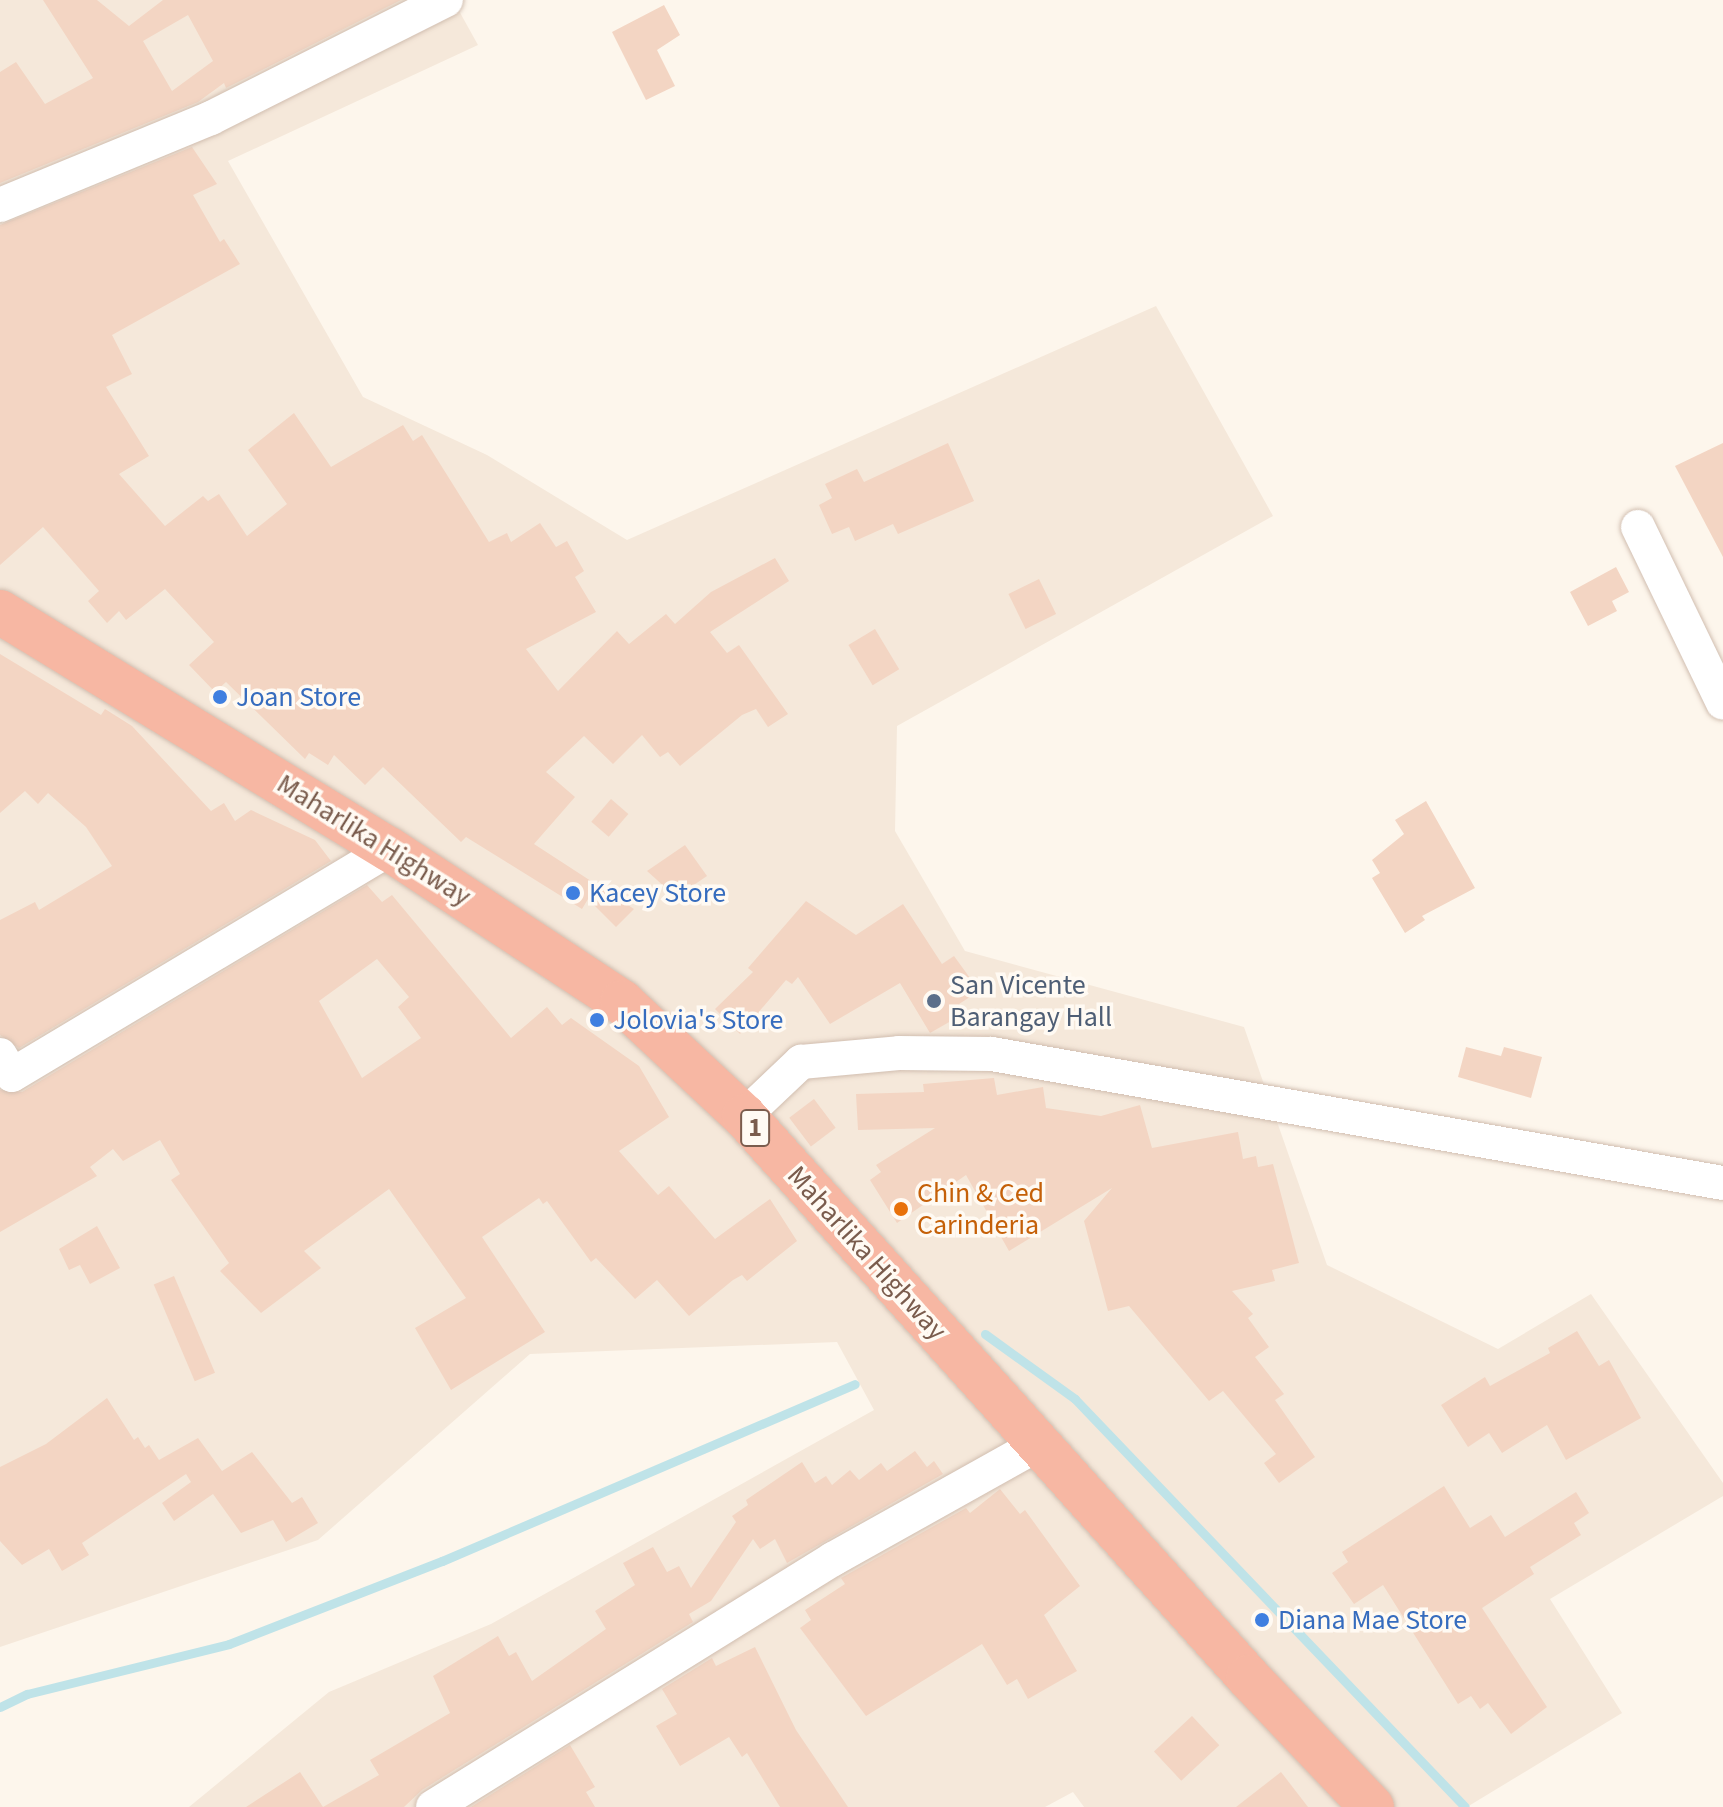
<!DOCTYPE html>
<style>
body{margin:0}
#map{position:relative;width:1723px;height:1807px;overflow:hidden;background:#fdf6ec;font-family:"Source Sans 3",sans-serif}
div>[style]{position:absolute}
.residential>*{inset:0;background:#f5e8da}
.stream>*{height:9px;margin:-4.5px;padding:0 4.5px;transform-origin:4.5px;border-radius:4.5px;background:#bfe3e8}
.building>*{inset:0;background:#f3d5c3;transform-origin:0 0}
.roads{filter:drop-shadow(0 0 2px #d1beb0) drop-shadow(0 0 2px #d1beb0)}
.minor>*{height:34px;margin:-17px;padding:0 17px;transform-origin:17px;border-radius:17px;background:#fff}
.highway>*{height:44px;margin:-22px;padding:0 22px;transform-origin:22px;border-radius:22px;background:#f7b7a3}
.dots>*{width:22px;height:22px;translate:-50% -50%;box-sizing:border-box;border:4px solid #fffaf3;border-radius:50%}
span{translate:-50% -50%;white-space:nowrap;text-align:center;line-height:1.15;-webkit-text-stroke:7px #fffaf3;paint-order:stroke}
.shield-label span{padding:2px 6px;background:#fffaf3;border:2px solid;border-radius:6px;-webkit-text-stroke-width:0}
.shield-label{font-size:26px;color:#7a5c4d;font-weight:700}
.shop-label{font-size:28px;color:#366cbe}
.left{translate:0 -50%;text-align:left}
.street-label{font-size:28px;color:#7a5c4d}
.service-label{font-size:28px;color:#4e5e75}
.food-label{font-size:28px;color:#c56008}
</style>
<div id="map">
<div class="residential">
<i style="clip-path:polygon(0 0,453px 0,478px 45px,228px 161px,363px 397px,487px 455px,627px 540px,1156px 306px,1273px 516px,897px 726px,895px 831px,965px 951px,1244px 1027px,1327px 1265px,1498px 1349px,1591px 1294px,1723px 1483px,1723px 1496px,1550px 1599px,1622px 1713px,1467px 1807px,1084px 1807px,1073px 1792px,1045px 1807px,189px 1807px,329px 1692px,491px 1624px,874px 1410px,837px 1342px,530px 1354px,318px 1540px,0 1647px)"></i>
</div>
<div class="stream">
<i style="left:985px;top:1334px;width:111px;rotate:35.8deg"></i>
<i style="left:1075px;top:1399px;width:564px;rotate:46.29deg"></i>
<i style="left:0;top:1707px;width:30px;rotate:-26deg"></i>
<i style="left:27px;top:1694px;width:208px;rotate:-13.9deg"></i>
<i style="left:229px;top:1644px;width:229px;rotate:-21.3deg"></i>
<i style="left:442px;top:1561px;width:449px;rotate:-23.2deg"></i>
</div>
<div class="building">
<i style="clip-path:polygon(evenodd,43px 0,97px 0,129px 26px,163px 0,401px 0,226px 88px,224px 83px,198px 102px,0 183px,0 72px,16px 62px,45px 104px,93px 78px,43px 0,188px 15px,213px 61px,172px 91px,143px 41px,188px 15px)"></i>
<i style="clip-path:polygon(664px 5px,680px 35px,657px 50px,675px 86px,646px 100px,612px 32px)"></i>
<i style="clip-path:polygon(192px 147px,217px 184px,193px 195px,220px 242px,224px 239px,240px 264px,112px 335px,132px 374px,106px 387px,149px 456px,119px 474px,165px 526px,203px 496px,208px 501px,219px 494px,247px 536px,287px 504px,248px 450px,294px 413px,331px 467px,403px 425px,413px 441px,422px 435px,489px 542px,507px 533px,511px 542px,540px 523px,556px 547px,567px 541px,584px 571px,575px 577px,596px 612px,526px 649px,558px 691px,617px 631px,629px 644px,666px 614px,675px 624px,711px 592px,775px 558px,789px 581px,710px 632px,727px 653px,739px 645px,788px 714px,768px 727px,756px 709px,742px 715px,680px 766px,668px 752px,660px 757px,642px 735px,613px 764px,584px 736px,546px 772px,575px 797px,534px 844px,634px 909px,616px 927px,588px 899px,582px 909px,466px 837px,461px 842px,383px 767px,365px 785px,334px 755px,328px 765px,309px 753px,305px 759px,226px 682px,215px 692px,189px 665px,214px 642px,165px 589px,126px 620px,119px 611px,107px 623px,88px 601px,99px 591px,43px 527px,0 565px,0 225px)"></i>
<i style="clip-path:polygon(948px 443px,974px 501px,898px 534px,893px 524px,855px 541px,849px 527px,832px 534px,819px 505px,832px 498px,825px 484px,857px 469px,864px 482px)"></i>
<i style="clip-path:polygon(1723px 443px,1723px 557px,1675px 466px)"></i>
<i style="clip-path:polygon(1616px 567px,1629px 592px,1612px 601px,1617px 611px,1588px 626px,1570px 592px)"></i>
<i style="left:1039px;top:579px;width:39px;height:34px;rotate:64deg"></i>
<i style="left:875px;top:629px;width:47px;height:31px;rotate:59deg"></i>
<i style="clip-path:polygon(0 654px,101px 715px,105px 709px,132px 726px,211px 811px,224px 803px,235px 821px,251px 810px,315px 840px,331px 861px,19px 1048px,0 1035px,0 920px,35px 902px,39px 910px,112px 866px,86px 827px,48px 793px,38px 804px,25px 791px,0 813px)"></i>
<i style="left:611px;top:799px;width:23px;height:30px;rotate:41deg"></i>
<i style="clip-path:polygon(1426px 801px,1475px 888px,1422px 916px,1425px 920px,1405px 933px,1372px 878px,1380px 873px,1372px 860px,1404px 834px,1395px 820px)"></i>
<i style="clip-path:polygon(685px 845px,707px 876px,676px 897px,647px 871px)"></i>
<i style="clip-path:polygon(evenodd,367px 885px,382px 902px,392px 895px,511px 1038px,547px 1007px,562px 1025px,571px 1018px,639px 1066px,669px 1117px,619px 1151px,658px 1195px,669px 1186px,715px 1239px,770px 1199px,797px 1241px,747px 1281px,742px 1275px,733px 1280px,689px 1316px,657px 1280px,635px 1299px,596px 1258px,591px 1262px,547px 1201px,543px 1204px,539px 1198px,482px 1237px,545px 1332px,451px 1390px,415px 1328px,466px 1298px,389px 1189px,304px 1251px,321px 1268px,261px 1313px,220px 1271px,229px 1263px,171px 1180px,180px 1174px,160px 1140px,123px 1161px,113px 1149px,90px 1167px,97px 1176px,0 1232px,0 1090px,22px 1092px,367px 885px,377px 959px,409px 997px,398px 1007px,421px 1038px,362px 1078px,319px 1001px,377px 959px)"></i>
<i style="clip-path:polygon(806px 901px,856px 935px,903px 904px,942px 964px,954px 956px,970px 978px,976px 993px,959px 1004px,965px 1013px,930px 1033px,900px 983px,830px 1024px,798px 977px,792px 984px,786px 980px,740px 1034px,715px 1009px,753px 972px,748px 968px)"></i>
<i style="clip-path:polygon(1466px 1047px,1501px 1056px,1504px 1047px,1542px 1057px,1531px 1098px,1458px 1077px)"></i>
<i style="clip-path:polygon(994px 1078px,997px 1095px,1043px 1087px,1046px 1108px,1101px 1116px,1140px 1105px,1152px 1148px,1238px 1132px,1243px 1159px,1256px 1156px,1258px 1167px,1273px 1164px,1299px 1263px,1272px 1270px,1275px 1281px,1232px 1291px,1253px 1314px,1248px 1318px,1269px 1347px,1255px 1357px,1284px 1394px,1275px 1400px,1315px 1457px,1279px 1483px,1264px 1463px,1276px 1454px,1223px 1391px,1209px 1401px,1129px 1306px,1108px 1311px,1084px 1221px,1112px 1188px,1009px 1251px,966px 1175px,897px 1223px,870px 1180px,881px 1172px,876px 1165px,935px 1128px,858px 1130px,856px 1094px,924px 1092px,923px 1084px)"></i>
<i style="left:814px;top:1099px;width:36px;height:31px;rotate:53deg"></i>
<i style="clip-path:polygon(97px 1226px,120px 1268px,90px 1284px,80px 1265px,69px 1270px,59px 1249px)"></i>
<i style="left:174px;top:1276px;width:105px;height:22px;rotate:67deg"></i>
<i style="clip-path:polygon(1577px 1331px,1599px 1366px,1609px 1360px,1641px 1418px,1566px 1460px,1547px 1425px,1502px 1453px,1489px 1433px,1468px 1447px,1441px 1405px,1485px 1377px,1490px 1386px,1550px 1353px,1548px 1348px)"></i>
<i style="clip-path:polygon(107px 1398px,134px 1440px,138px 1437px,145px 1448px,149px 1445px,159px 1460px,198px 1438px,222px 1471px,252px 1452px,292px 1503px,302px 1497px,318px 1523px,286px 1542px,273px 1520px,241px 1533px,213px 1494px,174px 1521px,162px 1503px,191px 1482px,186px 1474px,82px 1543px,89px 1555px,62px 1571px,49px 1549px,22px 1565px,0 1541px,0 1467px,46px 1444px)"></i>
<i style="clip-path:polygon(915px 1451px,927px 1467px,934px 1461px,943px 1474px,787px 1563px,775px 1539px,760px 1549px,753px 1539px,711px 1601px,689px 1614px,693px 1622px,422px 1790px,404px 1807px,246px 1807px,300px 1772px,323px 1807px,379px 1775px,370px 1760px,450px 1713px,433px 1676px,498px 1636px,509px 1656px,516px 1652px,532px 1681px,606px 1629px,595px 1611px,635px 1585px,623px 1563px,653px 1547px,667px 1572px,679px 1566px,691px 1588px,736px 1522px,732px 1516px,748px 1505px,746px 1500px,802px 1462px,815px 1483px,826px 1476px,832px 1485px,850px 1470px,859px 1480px,881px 1463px,887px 1471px)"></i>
<i style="clip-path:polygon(1444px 1486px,1470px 1528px,1491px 1515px,1505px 1537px,1576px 1492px,1589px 1513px,1574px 1523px,1581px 1535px,1530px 1567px,1534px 1574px,1482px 1608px,1547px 1707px,1511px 1734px,1488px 1703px,1480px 1709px,1471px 1696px,1458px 1704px,1383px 1585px,1354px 1604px,1332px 1573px,1348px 1562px,1342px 1552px)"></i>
<i style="clip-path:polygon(1000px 1489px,1020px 1514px,1025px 1510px,1080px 1586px,1044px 1615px,1077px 1671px,1028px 1699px,1017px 1679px,1007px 1685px,982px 1644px,866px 1716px,800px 1628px,811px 1620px,805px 1610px,845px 1584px,841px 1578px,966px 1508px,970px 1513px)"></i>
<i style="clip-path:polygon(755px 1647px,796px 1730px,848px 1807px,780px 1807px,747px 1753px,742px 1757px,729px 1737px,680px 1766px,656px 1726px,677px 1714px,662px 1689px,712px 1658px,716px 1666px)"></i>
<i style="left:1192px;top:1716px;width:40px;height:52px;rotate:47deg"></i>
<i style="clip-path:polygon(570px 1745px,595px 1787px,586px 1792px,595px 1807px,471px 1807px)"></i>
<i style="clip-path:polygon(1281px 1772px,1308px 1807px,1236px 1807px)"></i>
</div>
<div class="roads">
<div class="minor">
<i style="left:0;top:205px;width:228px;rotate:-22.4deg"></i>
<i style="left:211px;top:118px;width:263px;rotate:-26.7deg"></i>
<i style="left:1638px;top:527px;width:195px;rotate:64.2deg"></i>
<i style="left:0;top:1055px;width:23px;rotate:59deg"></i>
<i style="left:12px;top:1075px;width:440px;rotate:-30.9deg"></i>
<i style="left:744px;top:1116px;width:79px;rotate:-43.5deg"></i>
<i style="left:801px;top:1062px;width:98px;rotate:-5.2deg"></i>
<i style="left:899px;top:1053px;width:93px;rotate:0.6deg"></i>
<i style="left:992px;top:1054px;width:742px;rotate:10.01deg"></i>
<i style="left:433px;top:1807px;width:471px;rotate:-31.8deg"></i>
<i style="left:833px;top:1559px;width:236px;rotate:-29.2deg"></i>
</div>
<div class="highway">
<i style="left:0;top:612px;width:456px;rotate:31.4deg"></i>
<i style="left:389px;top:849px;width:279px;rotate:33.3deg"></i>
<i style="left:622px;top:1002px;width:167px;rotate:43.1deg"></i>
<i style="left:744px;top:1116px;width:754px;rotate:48.06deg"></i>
<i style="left:1248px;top:1677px;width:180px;rotate:46.4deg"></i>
</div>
</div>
<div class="dots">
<i style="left:220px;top:697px;background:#3f7fe0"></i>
<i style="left:573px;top:893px;background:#3f7fe0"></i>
<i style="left:934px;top:1001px;background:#5c6f8a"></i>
<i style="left:597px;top:1020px;background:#3f7fe0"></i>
<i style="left:901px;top:1209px;background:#e8710a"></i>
<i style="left:1262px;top:1620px;background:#3f7fe0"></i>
</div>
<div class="shield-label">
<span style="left:755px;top:1128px">1</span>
</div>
<div class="shop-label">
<span class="left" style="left:236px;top:697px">Joan Store</span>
<span class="left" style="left:589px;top:893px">Kacey Store</span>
<span class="left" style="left:613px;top:1020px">Jolovia's Store</span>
<span class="left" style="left:1278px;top:1620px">Diana Mae Store</span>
</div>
<div class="street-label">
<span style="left:374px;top:840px;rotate:32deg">Maharlika Highway</span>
<span style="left:867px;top:1253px;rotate:48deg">Maharlika Highway</span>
</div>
<div class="service-label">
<span class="left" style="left:950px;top:1001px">San Vicente<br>Barangay Hall</span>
</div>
<div class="food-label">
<span class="left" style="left:917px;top:1209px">Chin &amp; Ced<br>Carinderia</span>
</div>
</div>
